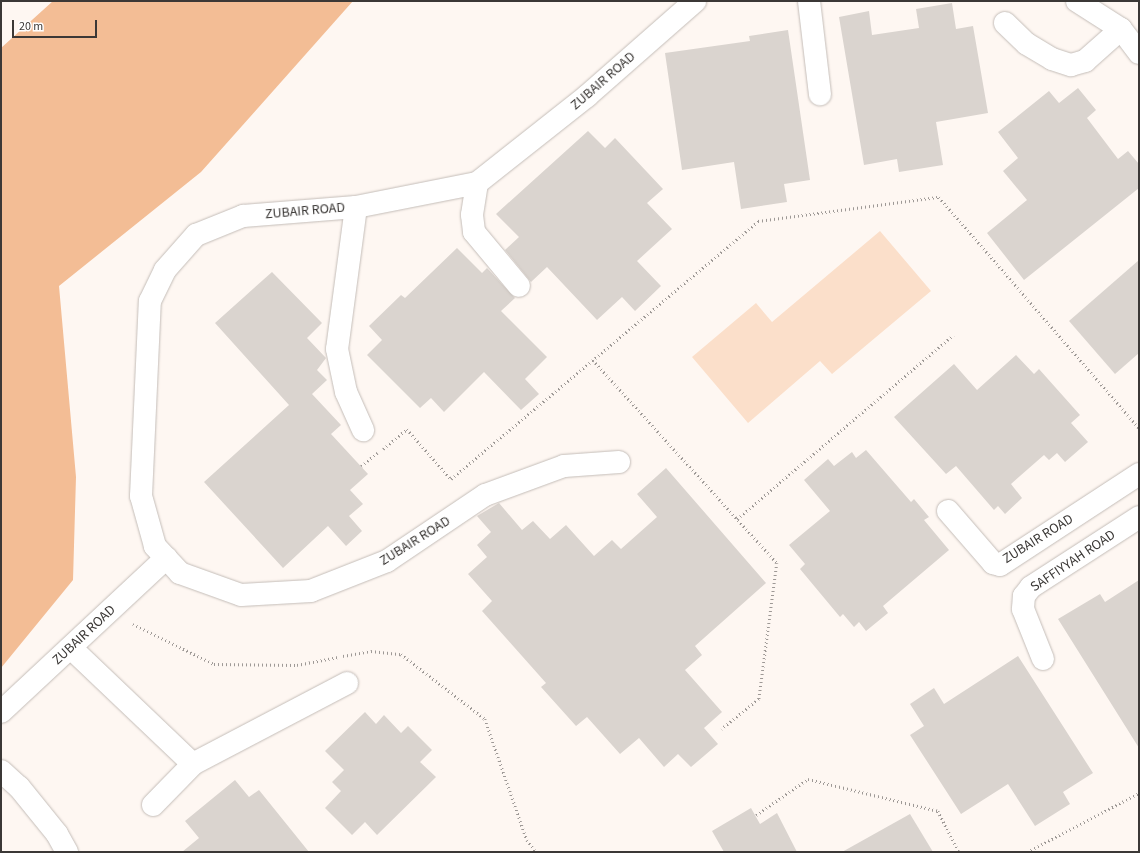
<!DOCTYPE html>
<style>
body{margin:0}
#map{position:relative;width:1140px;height:853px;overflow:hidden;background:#fef7f2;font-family:"Source Sans 3",sans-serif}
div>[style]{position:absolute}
.green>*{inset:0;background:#fbdfca}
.forest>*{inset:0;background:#f3bd95}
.building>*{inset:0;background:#dad4cf}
.path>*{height:2.5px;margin-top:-1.25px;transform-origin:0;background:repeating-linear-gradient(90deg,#9e9996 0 1px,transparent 0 4px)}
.roads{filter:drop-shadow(0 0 1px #c4bdb8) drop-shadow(0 0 1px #c4bdb8)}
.street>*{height:22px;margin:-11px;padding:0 11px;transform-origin:11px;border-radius:11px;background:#fff}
span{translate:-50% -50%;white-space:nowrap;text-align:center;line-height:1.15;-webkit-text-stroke:3.5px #fff;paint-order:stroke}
.street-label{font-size:14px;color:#3b3836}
.frame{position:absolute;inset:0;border:2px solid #3b3836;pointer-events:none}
.scale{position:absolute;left:12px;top:20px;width:85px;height:18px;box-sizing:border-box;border:2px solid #3b3836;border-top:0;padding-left:5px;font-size:12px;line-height:14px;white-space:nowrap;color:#3b3836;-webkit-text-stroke:3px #fff;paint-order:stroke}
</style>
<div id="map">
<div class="green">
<i style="clip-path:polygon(880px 231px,931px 291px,832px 374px,820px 361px,748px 423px,692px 357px,756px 303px,772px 322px)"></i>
</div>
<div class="forest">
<i style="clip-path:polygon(53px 1px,353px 1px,201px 172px,59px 286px,76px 477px,73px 580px,1px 668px,1px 48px)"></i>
</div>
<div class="building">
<i style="clip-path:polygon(952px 3px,956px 29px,973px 26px,988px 113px,936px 122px,943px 165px,899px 172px,897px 159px,864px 165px,839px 17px,869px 11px,872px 35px,919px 28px,916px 9px)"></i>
<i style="clip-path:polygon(788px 30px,810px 180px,784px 184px,787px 202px,741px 209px,734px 162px,682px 170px,665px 53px,750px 41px,749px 36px)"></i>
<i style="clip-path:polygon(1078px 88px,1096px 110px,1087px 118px,1118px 159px,1128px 151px,1139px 164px,1139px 188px,1024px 280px,987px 233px,1027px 200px,1003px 171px,1018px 158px,998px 132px,1049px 91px,1059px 103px)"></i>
<i style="clip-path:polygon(588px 131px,605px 148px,615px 138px,663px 189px,647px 203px,672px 229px,637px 261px,661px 286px,635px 311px,622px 297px,597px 320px,547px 267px,531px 282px,505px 250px,519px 237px,496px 214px)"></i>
<i style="clip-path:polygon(457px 248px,482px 273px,487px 268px,515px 298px,501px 311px,547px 357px,525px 379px,539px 394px,521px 410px,484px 372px,444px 412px,431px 398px,420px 408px,367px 355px,382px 340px,369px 326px,401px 295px,405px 298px)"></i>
<i style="clip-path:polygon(1139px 260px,1139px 353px,1115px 374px,1069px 321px)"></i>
<i style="clip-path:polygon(272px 272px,322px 323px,307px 338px,326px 358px,317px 370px,327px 380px,312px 394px,341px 425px,331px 434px,368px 474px,350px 490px,363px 504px,349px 516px,362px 531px,346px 546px,328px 526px,283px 568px,204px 482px,289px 405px,215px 323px)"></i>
<i style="clip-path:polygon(1016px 355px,1034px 374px,1039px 369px,1080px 415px,1071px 423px,1088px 442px,1065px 462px,1057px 453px,1049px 460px,1044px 455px,1011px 484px,1022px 498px,1005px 514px,998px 506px,994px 510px,956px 466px,946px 474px,894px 417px,954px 364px,977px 390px)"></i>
<i style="clip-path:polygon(866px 450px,911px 502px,914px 499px,929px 517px,924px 520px,949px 550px,883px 606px,888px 613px,866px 631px,859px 622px,854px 627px,843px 614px,840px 617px,800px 569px,805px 564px,789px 545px,830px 511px,804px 480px,828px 459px,834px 466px,852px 452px,856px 458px)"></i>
<i style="clip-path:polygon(666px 468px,766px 583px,695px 646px,702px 655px,685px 670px,722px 712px,704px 728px,718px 744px,691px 767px,678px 754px,664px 767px,639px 738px,620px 754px,587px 717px,576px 726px,541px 687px,546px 683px,482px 611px,492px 601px,468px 574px,487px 557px,477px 545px,491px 532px,477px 516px,499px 503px,522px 530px,533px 521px,550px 539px,566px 525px,594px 556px,612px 540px,621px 549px,657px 517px,637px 494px)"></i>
<i style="clip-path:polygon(1139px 580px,1139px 748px,1058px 619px,1100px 594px,1105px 602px)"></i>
<i style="clip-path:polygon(1018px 656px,1093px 773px,1063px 792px,1070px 804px,1035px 826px,1008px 784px,961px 814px,910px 735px,924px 726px,910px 704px,934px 688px,944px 704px)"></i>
<i style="clip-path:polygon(365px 712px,376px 724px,384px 715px,401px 733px,408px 726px,432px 750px,420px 762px,436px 777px,377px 835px,365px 822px,352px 835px,325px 808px,341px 791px,332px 782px,344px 770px,325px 751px)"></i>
<i style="clip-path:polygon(235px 780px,249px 797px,259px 790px,309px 852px,182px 852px,199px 838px,185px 821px)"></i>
<i style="clip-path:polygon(751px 808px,760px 824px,777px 813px,797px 852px,724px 852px,712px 831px)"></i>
<i style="clip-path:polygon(910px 814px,933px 852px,842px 852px)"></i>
</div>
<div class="path">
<i style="left:593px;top:360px;width:274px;rotate:47.8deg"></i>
<i style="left:777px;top:563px;width:137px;rotate:97.5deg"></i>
<i style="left:759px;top:699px;width:48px;rotate:141deg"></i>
<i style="left:383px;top:449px;width:31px;rotate:-40deg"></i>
<i style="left:407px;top:429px;width:67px;rotate:48.7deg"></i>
<i style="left:451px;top:479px;width:401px;rotate:-40deg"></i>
<i style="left:758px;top:221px;width:183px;rotate:-7.6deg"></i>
<i style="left:939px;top:197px;width:306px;rotate:49.1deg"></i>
<i style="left:361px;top:466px;width:21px;rotate:-39deg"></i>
<i style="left:737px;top:519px;width:284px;rotate:-40.4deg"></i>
<i style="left:133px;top:624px;width:90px;rotate:26.3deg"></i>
<i style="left:214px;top:664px;width:83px;rotate:0.7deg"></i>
<i style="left:297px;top:665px;width:42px;rotate:-11deg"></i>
<i style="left:343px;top:656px;width:28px;rotate:-10deg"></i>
<i style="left:371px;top:651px;width:30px;rotate:6deg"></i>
<i style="left:401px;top:654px;width:106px;rotate:37.7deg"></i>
<i style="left:485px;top:719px;width:128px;rotate:70.9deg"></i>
<i style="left:527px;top:840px;width:15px;rotate:53deg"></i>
<i style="left:756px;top:815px;width:63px;rotate:-34.7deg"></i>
<i style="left:808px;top:779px;width:134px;rotate:13.8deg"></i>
<i style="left:938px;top:811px;width:46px;rotate:62.9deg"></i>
<i style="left:1027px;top:852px;width:127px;rotate:-27.8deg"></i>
</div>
<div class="roads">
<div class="street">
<i style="left:809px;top:1px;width:94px;rotate:83.3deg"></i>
<i style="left:1077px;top:1px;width:52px;rotate:32.5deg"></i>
<i style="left:1121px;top:29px;width:30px;rotate:53deg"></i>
<i style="left:1005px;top:23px;width:30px;rotate:44deg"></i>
<i style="left:1027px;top:44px;width:29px;rotate:31deg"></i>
<i style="left:1052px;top:59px;width:20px;rotate:18deg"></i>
<i style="left:1071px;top:65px;width:15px;rotate:-16deg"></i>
<i style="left:1085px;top:61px;width:48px;rotate:-41.6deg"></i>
<i style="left:477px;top:183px;width:32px;rotate:99deg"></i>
<i style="left:472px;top:215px;width:17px;rotate:83deg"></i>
<i style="left:474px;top:232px;width:70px;rotate:50.2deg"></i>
<i style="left:356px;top:207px;width:143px;rotate:97.6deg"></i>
<i style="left:337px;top:349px;width:44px;rotate:78.2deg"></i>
<i style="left:346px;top:392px;width:42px;rotate:65.9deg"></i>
<i style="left:619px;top:462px;width:55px;rotate:175.8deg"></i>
<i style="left:564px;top:466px;width:84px;rotate:159.8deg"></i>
<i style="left:485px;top:495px;width:118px;rotate:146deg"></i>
<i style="left:387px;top:561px;width:82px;rotate:158.5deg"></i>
<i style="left:311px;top:591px;width:70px;rotate:176.7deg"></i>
<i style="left:241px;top:595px;width:65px;rotate:-160.2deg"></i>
<i style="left:180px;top:573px;width:37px;rotate:-133deg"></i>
<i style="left:155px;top:546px;width:52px;rotate:-105.6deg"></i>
<i style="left:141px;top:496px;width:195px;rotate:-87.4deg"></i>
<i style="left:150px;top:301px;width:34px;rotate:-64deg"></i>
<i style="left:165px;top:270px;width:47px;rotate:-48.5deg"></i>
<i style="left:196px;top:235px;width:51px;rotate:-22deg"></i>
<i style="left:243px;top:216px;width:113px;rotate:-4.6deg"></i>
<i style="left:356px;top:207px;width:123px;rotate:-11.2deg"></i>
<i style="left:477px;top:183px;width:140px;rotate:-38.3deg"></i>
<i style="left:587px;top:96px;width:144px;rotate:-41.3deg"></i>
<i style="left:948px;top:511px;width:69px;rotate:49.1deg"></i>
<i style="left:993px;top:563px;width:7px;rotate:16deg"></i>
<i style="left:1000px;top:565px;width:166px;rotate:-33.2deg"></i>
<i style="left:71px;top:648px;width:168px;rotate:43.6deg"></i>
<i style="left:1043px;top:659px;width:54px;rotate:-111.8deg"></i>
<i style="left:1023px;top:609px;width:13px;rotate:-86deg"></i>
<i style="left:1024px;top:596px;width:11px;rotate:-52deg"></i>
<i style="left:1031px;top:587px;width:129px;rotate:-32.9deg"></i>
<i style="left:1px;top:712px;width:226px;rotate:-43deg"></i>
<i style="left:1px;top:771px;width:24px;rotate:42deg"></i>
<i style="left:19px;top:787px;width:60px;rotate:51deg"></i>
<i style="left:57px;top:834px;width:21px;rotate:61deg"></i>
<i style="left:153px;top:805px;width:57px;rotate:-45.7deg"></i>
<i style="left:193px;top:764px;width:174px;rotate:-27.7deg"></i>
</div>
</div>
<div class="street-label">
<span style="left:603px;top:81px;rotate:-41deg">ZUBAIR ROAD</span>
<span style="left:305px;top:211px;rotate:-5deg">ZUBAIR ROAD</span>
<span style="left:1038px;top:539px;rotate:-32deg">ZUBAIR ROAD</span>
<span style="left:415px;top:541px;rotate:-32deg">ZUBAIR ROAD</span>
<span style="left:1073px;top:561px;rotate:-34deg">SAFFIYYAH ROAD</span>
<span style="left:84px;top:635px;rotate:-43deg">ZUBAIR ROAD</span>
</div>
<div class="frame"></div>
<div class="scale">20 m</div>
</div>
